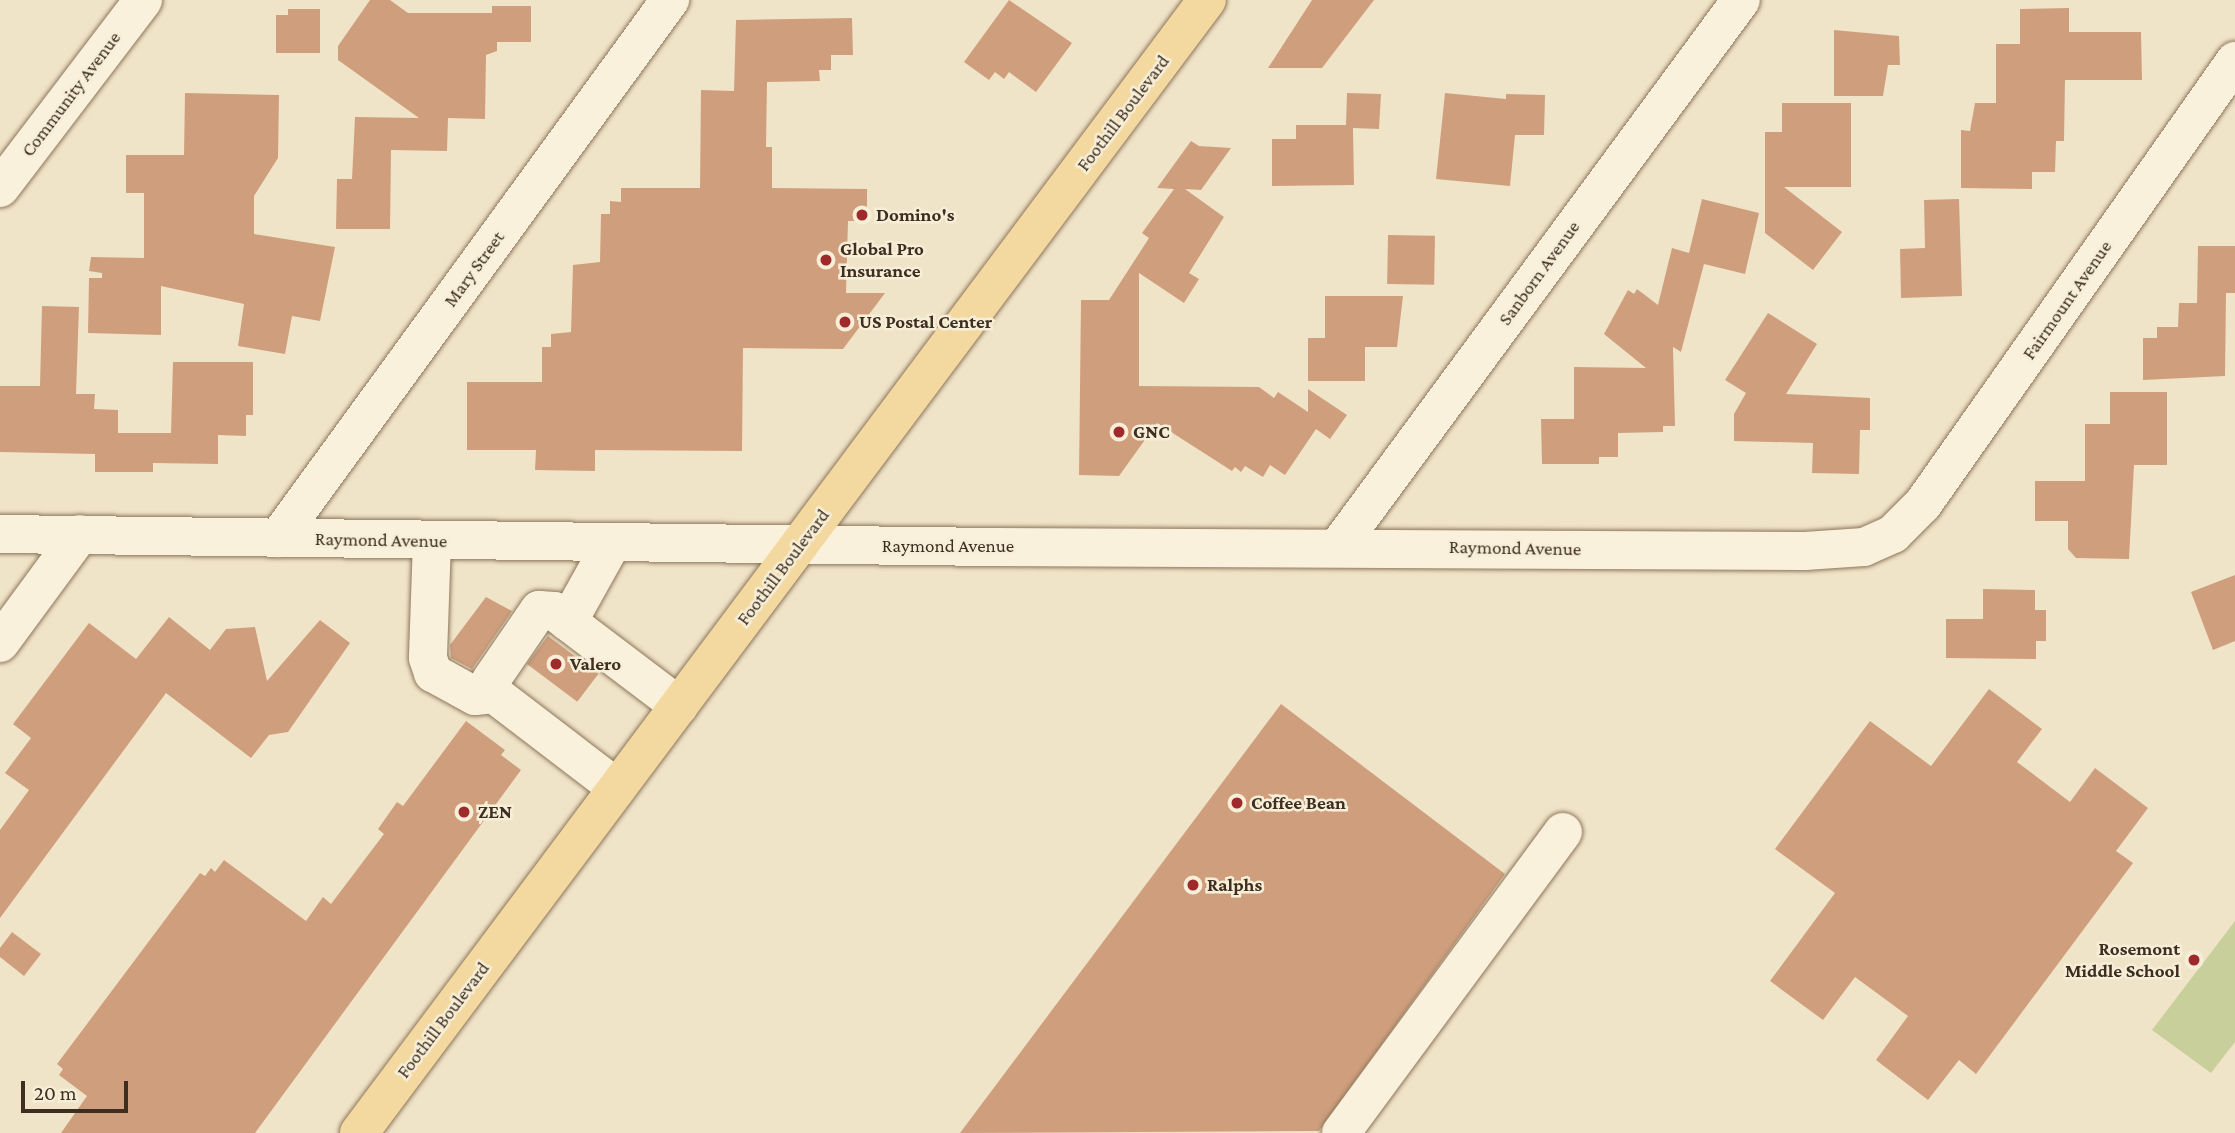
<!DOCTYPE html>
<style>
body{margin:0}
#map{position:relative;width:2235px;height:1133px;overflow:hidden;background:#f0e4c8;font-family:"Crimson Pro",serif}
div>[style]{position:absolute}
.green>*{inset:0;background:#c9cf9b}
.building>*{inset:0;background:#cf9f7d;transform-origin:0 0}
.roads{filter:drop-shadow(0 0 2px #8d765c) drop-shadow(0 0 2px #8d765c)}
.minor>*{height:38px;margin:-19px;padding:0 19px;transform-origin:19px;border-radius:19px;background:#faf1dc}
.major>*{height:38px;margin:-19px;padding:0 19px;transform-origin:19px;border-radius:19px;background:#f3d9a0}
.dots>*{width:19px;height:19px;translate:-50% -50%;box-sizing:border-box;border:4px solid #f7eed8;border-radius:50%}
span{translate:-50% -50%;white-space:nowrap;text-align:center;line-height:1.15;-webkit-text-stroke:5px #f7eed8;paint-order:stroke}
.street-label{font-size:19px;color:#3d2e20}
.poi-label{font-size:19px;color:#3d2e20;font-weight:700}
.left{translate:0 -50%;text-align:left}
.right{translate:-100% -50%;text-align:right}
.scale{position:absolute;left:21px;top:1081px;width:107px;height:32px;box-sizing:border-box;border:4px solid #3d2e20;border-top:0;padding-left:9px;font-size:21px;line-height:24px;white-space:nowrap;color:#3d2e20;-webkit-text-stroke:5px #f7eed8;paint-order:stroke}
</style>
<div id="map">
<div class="green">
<i style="clip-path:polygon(2235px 921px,2235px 1042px,2211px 1073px,2152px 1030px)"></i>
</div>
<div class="building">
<i style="clip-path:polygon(370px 0,390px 0,408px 13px,492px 13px,492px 6px,531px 6px,531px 42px,497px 42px,497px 51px,486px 55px,485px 119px,448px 118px,447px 151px,391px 150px,390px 229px,336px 229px,337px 179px,352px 179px,355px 117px,419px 118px,338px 60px,338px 46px)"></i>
<i style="clip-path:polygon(1009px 0,1072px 43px,1036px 92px,1009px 72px,1004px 79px,995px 72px,989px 80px,964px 62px)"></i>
<i style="clip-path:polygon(1312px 0,1374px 0,1322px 68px,1268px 68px)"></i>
<i style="clip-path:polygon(2069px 8px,2069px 32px,2141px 32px,2142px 80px,2065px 80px,2064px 141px,2056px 141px,2055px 172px,2032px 172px,2032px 189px,1961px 188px,1961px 130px,1970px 131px,1975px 103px,1996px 103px,1996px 44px,2020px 44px,2020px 9px)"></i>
<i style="clip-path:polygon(288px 9px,320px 9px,320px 53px,276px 53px,276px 15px,288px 15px)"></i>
<i style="clip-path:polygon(852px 18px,853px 55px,831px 55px,831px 70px,819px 70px,820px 81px,767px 82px,766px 147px,772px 147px,772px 188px,867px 189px,867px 221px,848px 221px,846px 293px,885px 293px,843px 349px,743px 348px,742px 451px,595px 450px,595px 471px,535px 470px,536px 450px,467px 450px,467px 382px,542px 382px,542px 347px,551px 347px,551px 334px,571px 332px,573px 265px,600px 262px,601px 214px,610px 214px,610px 201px,621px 202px,621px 188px,700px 188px,701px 90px,734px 91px,736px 20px)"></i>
<i style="clip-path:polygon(1834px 30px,1899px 36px,1900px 65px,1888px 65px,1883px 96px,1834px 96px)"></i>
<i style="clip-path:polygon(185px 93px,279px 95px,278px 158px,254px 196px,254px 234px,335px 247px,320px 321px,292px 316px,285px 354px,238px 346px,244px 304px,161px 286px,161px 335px,88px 333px,89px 278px,102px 278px,102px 273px,89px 271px,91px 257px,144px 258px,144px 193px,126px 193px,126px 155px,184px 155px)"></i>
<i style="clip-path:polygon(1347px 93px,1381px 94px,1379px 129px,1353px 128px,1354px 185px,1272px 186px,1272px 139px,1296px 139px,1296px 125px,1346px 125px)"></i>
<i style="clip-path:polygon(1445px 93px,1506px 99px,1506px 94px,1545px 95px,1544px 135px,1515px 135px,1510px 186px,1436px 179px)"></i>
<i style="clip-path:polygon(1782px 103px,1851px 103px,1851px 187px,1784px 187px,1842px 232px,1813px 270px,1765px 233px,1765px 132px,1782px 132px)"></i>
<i style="clip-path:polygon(1191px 141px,1199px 146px,1231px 148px,1201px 190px,1185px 189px,1224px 217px,1189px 273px,1199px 279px,1184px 303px,1139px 273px,1139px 386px,1259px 387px,1274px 398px,1278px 392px,1308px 412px,1308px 389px,1347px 415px,1330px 439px,1316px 429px,1285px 475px,1270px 465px,1263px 477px,1245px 466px,1241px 472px,1235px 467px,1232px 471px,1157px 423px,1119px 476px,1079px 475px,1081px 300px,1109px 300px,1149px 238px,1142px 233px,1174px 189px,1157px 188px)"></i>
<i style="clip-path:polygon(1702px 199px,1759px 213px,1745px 274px,1704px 264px,1681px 352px,1673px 347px,1675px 426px,1663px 426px,1663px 432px,1618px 433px,1618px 457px,1599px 457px,1599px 464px,1542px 464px,1541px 419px,1574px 419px,1574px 367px,1646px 368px,1604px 334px,1628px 290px,1634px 294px,1637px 289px,1658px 305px,1672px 248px,1689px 253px)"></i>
<i style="clip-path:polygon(1959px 199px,1962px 296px,1901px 298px,1900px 249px,1925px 248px,1924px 200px)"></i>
<i style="left:1388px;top:235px;width:47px;height:49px;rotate:1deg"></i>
<i style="clip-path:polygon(2198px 246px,2235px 246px,2235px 293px,2226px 293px,2225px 376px,2143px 380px,2143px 338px,2157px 338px,2157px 327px,2178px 327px,2179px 303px,2197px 303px)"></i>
<i style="clip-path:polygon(1325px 296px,1403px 296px,1397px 347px,1365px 347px,1365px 381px,1308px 381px,1308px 338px,1325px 338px)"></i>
<i style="clip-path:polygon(42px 306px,79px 307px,76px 394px,95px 394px,94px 409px,118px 410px,118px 433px,171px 433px,173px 362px,253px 362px,253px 415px,246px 415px,246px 436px,218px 435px,218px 464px,153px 463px,153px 472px,95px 472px,95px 454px,0 452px,0 386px,40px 386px)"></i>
<i style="clip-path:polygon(1768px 313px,1817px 344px,1786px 394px,1870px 398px,1870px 430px,1860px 430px,1859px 474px,1812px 473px,1813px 443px,1734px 441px,1734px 414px,1746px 393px,1725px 380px)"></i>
<i style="clip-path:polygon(2110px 392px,2167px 392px,2167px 465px,2134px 465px,2129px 559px,2076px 558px,2068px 549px,2068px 521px,2035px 521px,2035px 481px,2085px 481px,2085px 424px,2110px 424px)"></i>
<i style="clip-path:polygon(2235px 575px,2235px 641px,2213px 650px,2191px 592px)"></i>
<i style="clip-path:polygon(1983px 589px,2035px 590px,2035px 610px,2046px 610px,2046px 641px,2036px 641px,2036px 659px,1946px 658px,1946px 619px,1983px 619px)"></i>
<i style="clip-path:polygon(486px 597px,512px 611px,472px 669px,451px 658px,450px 645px)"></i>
<i style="clip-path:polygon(169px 617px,210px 650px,226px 629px,255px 627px,267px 681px,320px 620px,350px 643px,288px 732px,269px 735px,251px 758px,166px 693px,0 918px,0 830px,29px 790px,5px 773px,31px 738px,13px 724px,89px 623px,136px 659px)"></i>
<i style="left:548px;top:636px;width:63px;height:35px;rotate:37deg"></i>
<i style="clip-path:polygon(1989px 689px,2042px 729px,2017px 762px,2070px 802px,2095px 768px,2148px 808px,2116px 851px,2133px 863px,1976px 1074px,1959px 1060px,1928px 1100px,1876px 1060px,1908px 1016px,1855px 977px,1823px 1020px,1770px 981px,1835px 893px,1775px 849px,1870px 721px,1931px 766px)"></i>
<i style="clip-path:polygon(1281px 704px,1505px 874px,1319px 1131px,960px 1133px)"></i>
<i style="clip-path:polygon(466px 721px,505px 750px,501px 755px,521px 770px,255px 1133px,61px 1133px,87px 1096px,59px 1075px,63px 1069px,57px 1064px,200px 873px,205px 876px,211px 868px,215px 872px,224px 860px,306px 921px,323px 897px,331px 904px,384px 834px,378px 829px,397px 802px,403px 806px)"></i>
<i style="clip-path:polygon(12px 932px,41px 954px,24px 976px,0 957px,0 948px)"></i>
</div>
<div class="roads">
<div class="minor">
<i style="left:0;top:188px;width:236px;rotate:-52.7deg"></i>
<i style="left:0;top:534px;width:995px;rotate:0.75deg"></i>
<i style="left:995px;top:547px;width:810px;rotate:0.28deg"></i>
<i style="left:1805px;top:551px;width:59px;rotate:-3.9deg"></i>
<i style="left:1864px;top:547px;width:32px;rotate:-24deg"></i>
<i style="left:1893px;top:534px;width:42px;rotate:-45deg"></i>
<i style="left:1923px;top:504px;width:542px;rotate:-54.84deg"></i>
<i style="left:278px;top:538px;width:666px;rotate:-53.92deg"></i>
<i style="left:432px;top:541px;width:117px;rotate:92deg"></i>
<i style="left:428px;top:658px;width:16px;rotate:72deg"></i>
<i style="left:433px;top:673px;width:48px;rotate:28.7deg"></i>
<i style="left:475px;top:696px;width:19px;rotate:-6deg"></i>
<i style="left:1338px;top:547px;width:679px;rotate:-53.62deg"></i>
<i style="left:568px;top:622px;width:90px;rotate:-60.9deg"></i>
<i style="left:0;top:643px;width:135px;rotate:-53.7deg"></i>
<i style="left:617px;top:788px;width:155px;rotate:-142.6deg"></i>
<i style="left:494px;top:694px;width:14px;rotate:-102deg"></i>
<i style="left:491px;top:680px;width:85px;rotate:-55.6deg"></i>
<i style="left:539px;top:610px;width:15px;rotate:4deg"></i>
<i style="left:554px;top:611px;width:157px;rotate:37.2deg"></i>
<i style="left:1341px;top:1133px;width:374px;rotate:-53.6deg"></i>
</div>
<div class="major">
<i style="left:359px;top:1133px;width:1415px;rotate:-53.19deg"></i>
</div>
</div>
<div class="dots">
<i style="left:862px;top:215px;background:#9e2a2b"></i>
<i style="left:826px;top:260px;background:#9e2a2b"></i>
<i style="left:845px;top:322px;background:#9e2a2b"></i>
<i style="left:1119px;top:432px;background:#9e2a2b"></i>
<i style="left:556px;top:664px;background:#9e2a2b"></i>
<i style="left:1237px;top:803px;background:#9e2a2b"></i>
<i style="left:464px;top:812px;background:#9e2a2b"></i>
<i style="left:1193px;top:885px;background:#9e2a2b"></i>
<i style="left:2194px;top:960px;background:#9e2a2b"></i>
</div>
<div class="street-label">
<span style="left:71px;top:94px;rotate:-53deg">Community Avenue</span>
<span style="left:1123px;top:113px;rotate:-53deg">Foothill Boulevard</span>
<span style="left:474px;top:269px;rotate:-54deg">Mary Street</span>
<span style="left:1539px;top:273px;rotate:-54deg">Sanborn Avenue</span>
<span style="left:2067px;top:300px;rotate:-55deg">Fairmount Avenue</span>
<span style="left:381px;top:540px;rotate:1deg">Raymond Avenue</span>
<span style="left:948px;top:546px">Raymond Avenue</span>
<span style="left:1515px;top:548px;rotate:1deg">Raymond Avenue</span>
<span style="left:783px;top:567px;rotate:-53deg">Foothill Boulevard</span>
<span style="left:443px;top:1020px;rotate:-53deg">Foothill Boulevard</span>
</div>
<div class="poi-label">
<span class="left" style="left:876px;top:215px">Domino's</span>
<span class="left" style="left:840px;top:260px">Global Pro<br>Insurance</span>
<span class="left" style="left:859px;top:322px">US Postal Center</span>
<span class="left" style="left:1133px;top:432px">GNC</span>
<span class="left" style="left:570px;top:664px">Valero</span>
<span class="left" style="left:1251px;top:803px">Coffee Bean</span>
<span class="left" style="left:478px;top:812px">ZEN</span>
<span class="left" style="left:1207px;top:885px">Ralphs</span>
<span class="right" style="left:2180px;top:960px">Rosemont<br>Middle School</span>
</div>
<div class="scale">20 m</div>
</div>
